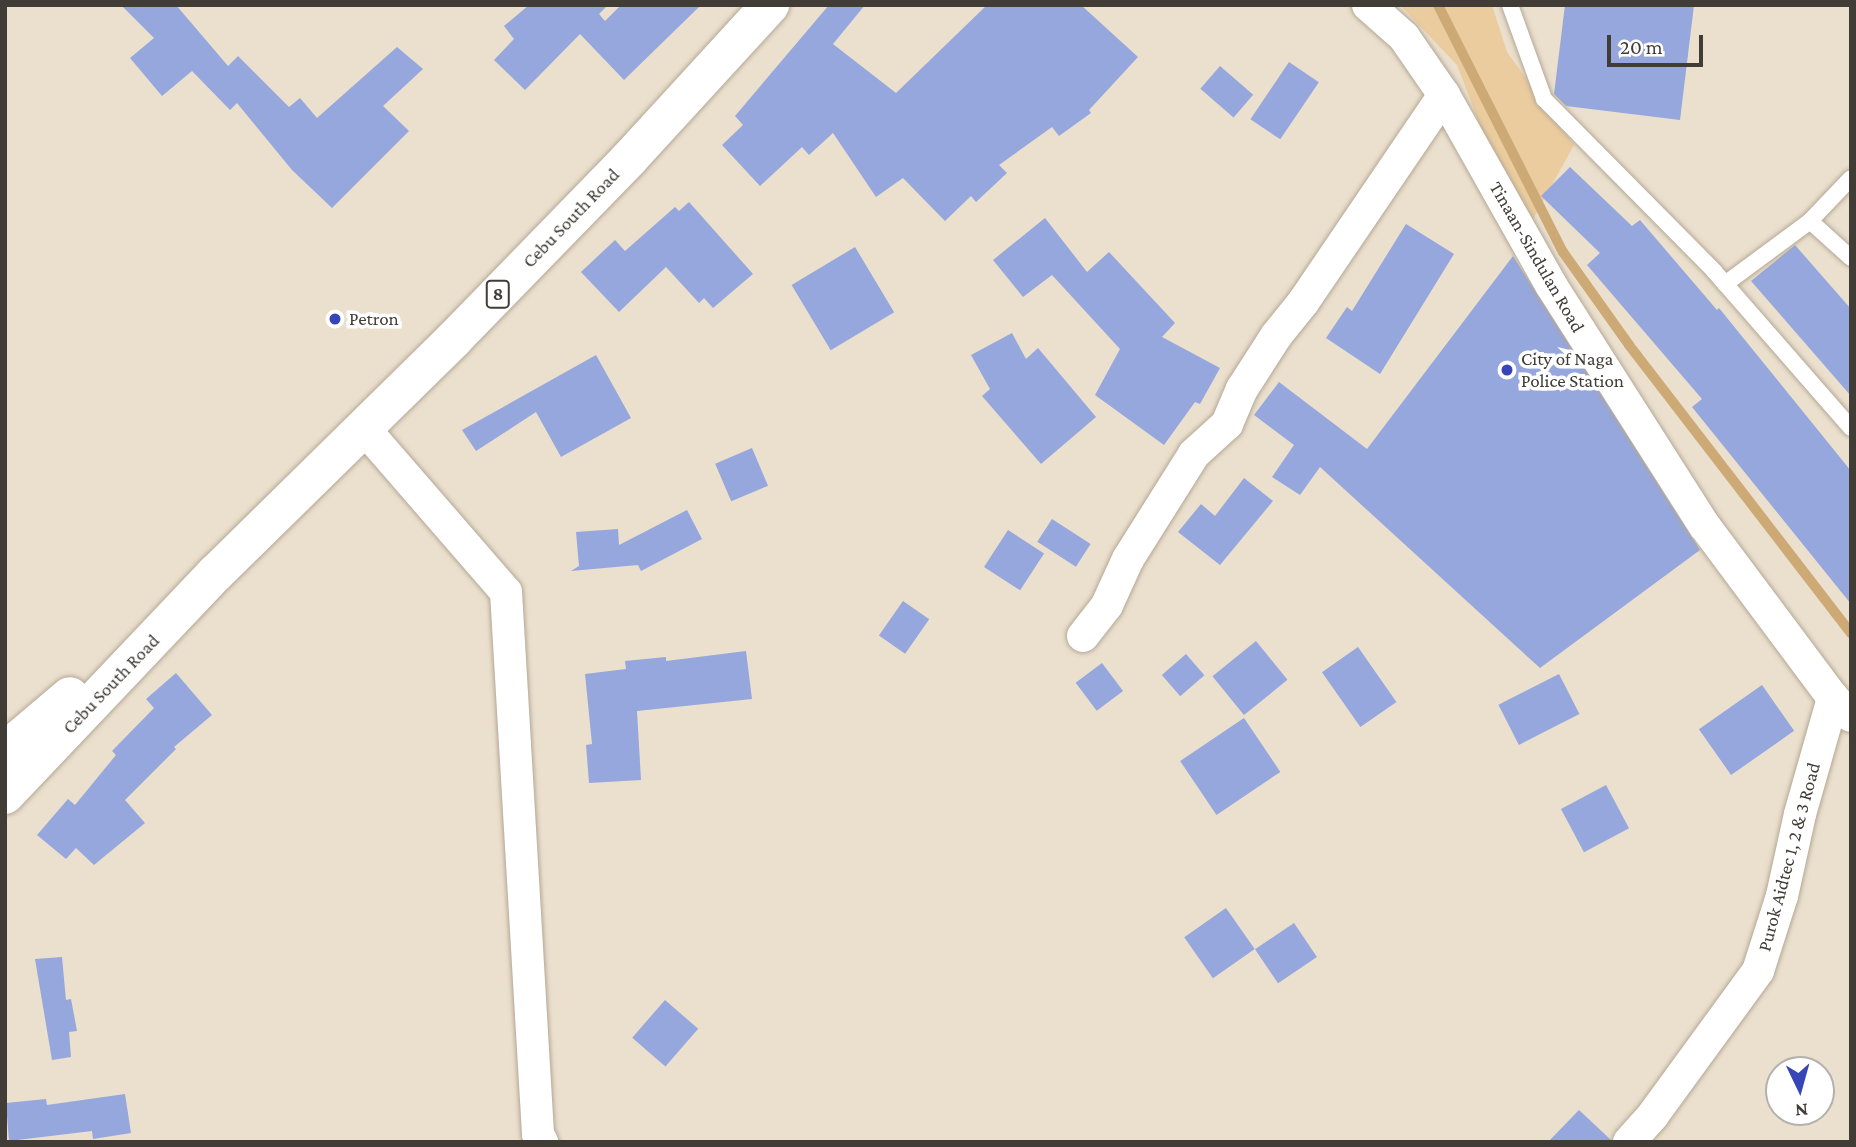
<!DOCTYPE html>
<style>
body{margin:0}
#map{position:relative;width:1856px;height:1147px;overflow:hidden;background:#ebdfcd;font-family:"Crimson Pro",serif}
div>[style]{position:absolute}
.green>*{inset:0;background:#ebcc9f}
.stream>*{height:10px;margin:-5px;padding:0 5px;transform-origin:5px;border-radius:5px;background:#cdaa75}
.building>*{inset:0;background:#96a7dd;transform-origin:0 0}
.roads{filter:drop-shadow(0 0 2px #b3a896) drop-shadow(0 0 2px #b3a896)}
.service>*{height:16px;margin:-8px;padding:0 8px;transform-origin:8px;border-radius:8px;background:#fff}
.minor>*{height:32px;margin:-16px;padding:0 16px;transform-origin:16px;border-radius:16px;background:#fff}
.trunk>*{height:38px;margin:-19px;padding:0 19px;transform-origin:19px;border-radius:19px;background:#fff}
.dots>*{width:19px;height:19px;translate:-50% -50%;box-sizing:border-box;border:4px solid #fff;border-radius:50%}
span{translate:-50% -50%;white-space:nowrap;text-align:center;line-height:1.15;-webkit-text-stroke:7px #fff;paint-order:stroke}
.shield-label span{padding:2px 5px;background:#fff;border:2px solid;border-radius:5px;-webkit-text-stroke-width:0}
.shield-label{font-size:18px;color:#413c35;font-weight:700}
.street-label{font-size:19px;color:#413c35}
.poi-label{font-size:19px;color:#413c35}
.left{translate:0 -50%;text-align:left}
.frame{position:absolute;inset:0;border:7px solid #413c35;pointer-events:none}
.north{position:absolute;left:1765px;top:1056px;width:70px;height:70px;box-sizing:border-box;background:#fff;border:2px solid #b3b1ae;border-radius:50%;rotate:175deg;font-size:19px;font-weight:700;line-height:28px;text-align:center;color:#413c35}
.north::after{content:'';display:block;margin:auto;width:24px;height:32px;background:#3646b9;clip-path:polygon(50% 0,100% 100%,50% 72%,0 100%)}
.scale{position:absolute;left:1607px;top:35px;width:96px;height:32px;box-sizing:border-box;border:4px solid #413c35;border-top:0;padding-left:9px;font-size:21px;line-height:24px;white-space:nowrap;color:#413c35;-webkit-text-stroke:5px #fff;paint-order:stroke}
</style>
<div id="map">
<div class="green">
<i style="clip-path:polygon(1400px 5px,1492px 5px,1507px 52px,1574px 145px,1532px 221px,1486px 141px,1457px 65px)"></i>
</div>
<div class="stream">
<i style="left:1438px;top:5px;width:277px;rotate:63.2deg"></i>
<i style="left:1563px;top:252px;width:114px;rotate:54.6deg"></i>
<i style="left:1629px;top:345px;width:364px;rotate:52.4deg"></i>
</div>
<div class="building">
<i style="clip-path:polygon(121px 5px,176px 5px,228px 66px,238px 56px,289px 107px,300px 98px,317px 118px,397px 47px,423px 69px,383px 106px,409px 131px,332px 208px,292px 170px,237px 103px,230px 110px,192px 71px,162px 96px,130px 58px,154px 38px)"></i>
<i style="clip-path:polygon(529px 5px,608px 5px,599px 14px,605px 21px,621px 5px,701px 5px,624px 80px,580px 34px,525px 90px,494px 60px,514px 39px,504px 26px)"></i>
<i style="clip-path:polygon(829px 5px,865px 5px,833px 44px,896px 93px,987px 5px,1081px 5px,1138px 57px,1089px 110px,1091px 113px,1059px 136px,1052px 127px,999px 165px,1007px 173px,976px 202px,971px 196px,945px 221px,903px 178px,876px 197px,833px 133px,809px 155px,802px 147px,760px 186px,722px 145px,743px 125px,735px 116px)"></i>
<i style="clip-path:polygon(1565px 5px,1694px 5px,1680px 120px,1566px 106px,1554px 94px)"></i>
<i style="left:1289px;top:62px;width:36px;height:69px;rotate:34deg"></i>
<i style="left:1220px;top:66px;width:44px;height:30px;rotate:41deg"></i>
<i style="clip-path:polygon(1570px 167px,1632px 226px,1640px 220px,1717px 310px,1719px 308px,1851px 471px,1851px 604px,1692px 407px,1702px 399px,1587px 265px,1600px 253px,1541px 196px)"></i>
<i style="clip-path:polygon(689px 202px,753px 274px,713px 308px,704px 298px,699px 303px,666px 267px,619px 312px,581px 272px,615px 240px,625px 251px,675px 207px,679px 211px)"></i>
<i style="clip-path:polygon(1045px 218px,1087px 272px,1109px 252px,1175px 323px,1162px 337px,1220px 368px,1200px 404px,1195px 402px,1164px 445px,1095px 395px,1120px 349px,1052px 275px,1023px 297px,993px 260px)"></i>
<i style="clip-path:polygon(1406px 224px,1454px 254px,1380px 374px,1326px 338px,1347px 307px,1352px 311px)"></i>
<i style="clip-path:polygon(1795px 245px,1851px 309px,1851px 396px,1751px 281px)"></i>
<i style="left:855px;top:247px;width:76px;height:74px;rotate:59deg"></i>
<i style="clip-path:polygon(1513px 256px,1700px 550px,1540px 668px,1320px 467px,1300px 495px,1272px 477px,1294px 445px,1254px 415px,1279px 382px,1367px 449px)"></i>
<i style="clip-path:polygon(1012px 333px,1026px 359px,1038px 348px,1096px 417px,1041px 464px,982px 396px,990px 389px,971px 355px)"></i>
<i style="clip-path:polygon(596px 355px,631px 418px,561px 457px,536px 412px,476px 451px,462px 430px)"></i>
<i style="left:752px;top:448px;width:41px;height:40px;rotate:67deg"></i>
<i style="clip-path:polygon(1244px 478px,1273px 501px,1220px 565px,1178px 532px,1201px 504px,1215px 516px)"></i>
<i style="clip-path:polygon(687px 510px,702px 539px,641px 571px,638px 565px,571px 571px,579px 566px,576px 532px,618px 529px,619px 545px)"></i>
<i style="left:1052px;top:519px;width:46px;height:27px;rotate:33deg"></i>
<i style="left:1008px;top:530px;width:43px;height:44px;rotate:33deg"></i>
<i style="left:903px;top:601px;width:32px;height:42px;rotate:35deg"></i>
<i style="left:1256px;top:641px;width:50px;height:56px;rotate:51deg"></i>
<i style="left:1358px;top:647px;width:67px;height:44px;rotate:55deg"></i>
<i style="clip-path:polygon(746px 651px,752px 699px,637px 711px,641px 780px,589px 783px,586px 745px,592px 744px,585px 674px,626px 669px,625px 661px,666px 657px,666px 661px)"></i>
<i style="left:1186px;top:654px;width:28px;height:32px;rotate:49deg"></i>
<i style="left:1102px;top:663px;width:35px;height:33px;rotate:53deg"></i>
<i style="clip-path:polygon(176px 673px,212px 715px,174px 747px,176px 749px,125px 800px,145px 823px,94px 865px,76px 848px,66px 859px,37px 835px,68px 799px,75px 805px,116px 755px,112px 751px,154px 708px,146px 699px)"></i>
<i style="left:1559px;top:674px;width:45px;height:68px;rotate:63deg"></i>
<i style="left:1762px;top:685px;width:56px;height:77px;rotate:55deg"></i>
<i style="left:1244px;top:718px;width:65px;height:77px;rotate:56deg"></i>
<i style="left:1606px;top:785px;width:49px;height:51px;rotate:62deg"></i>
<i style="left:1226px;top:908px;width:50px;height:51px;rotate:55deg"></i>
<i style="left:1294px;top:923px;width:41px;height:47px;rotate:56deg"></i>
<i style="clip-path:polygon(62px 957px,66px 1000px,71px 999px,77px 1031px,69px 1032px,71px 1057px,52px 1060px,35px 959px)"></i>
<i style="left:665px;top:1000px;width:44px;height:50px;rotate:41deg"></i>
<i style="clip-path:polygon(125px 1094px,131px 1133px,93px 1139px,92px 1131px,9px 1141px,6px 1103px,46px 1099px,47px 1105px)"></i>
<i style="clip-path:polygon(1579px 1110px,1611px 1140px,1611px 1142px,1548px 1142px)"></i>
</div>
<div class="roads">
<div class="service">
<i style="left:1510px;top:5px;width:100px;rotate:70.1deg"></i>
<i style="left:1544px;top:99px;width:242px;rotate:45.3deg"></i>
<i style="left:1714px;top:271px;width:208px;rotate:48.9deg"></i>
<i style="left:1810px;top:221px;width:55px;rotate:42.1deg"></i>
<i style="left:1725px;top:284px;width:106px;rotate:-36.5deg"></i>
<i style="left:1810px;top:221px;width:59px;rotate:-46.4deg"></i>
</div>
<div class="minor">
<i style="left:1368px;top:5px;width:48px;rotate:41.6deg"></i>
<i style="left:1404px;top:37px;width:70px;rotate:55.4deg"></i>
<i style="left:1444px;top:95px;width:218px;rotate:60.6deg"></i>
<i style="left:1551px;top:285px;width:285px;rotate:57.5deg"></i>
<i style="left:1704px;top:525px;width:216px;rotate:53.3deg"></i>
<i style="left:1833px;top:698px;width:25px;rotate:45deg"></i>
<i style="left:363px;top:427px;width:218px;rotate:49.1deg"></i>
<i style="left:506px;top:592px;width:543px;rotate:86.62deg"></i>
<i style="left:538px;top:1134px;width:9px;rotate:63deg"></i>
<i style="left:1083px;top:636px;width:39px;rotate:-52deg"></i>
<i style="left:1107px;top:605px;width:51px;rotate:-65.5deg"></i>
<i style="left:1128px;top:559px;width:124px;rotate:-57.8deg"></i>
<i style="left:1194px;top:454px;width:45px;rotate:-42.3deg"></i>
<i style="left:1227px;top:424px;width:38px;rotate:-67deg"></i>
<i style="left:1242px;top:389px;width:63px;rotate:-57.3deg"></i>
<i style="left:1276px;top:336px;width:45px;rotate:-51.3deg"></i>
<i style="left:1304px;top:301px;width:249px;rotate:-55.8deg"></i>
<i style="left:1629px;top:1142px;width:36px;rotate:-48deg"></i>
<i style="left:1653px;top:1115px;width:178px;rotate:-53.9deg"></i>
<i style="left:1758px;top:971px;width:79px;rotate:-72.3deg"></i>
<i style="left:1782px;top:896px;width:84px;rotate:-77.6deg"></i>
<i style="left:1800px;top:814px;width:121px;rotate:-74.1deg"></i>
</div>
<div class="trunk">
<i style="left:5px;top:751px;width:85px;rotate:-40.2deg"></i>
<i style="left:5px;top:795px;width:306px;rotate:-46.5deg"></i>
<i style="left:216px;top:573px;width:334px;rotate:-44.5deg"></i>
<i style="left:454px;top:339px;width:251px;rotate:-45.8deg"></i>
<i style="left:629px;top:159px;width:209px;rotate:-47.5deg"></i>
</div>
</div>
<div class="dots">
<i style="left:335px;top:319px;background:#3646b9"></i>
<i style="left:1507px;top:370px;background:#3646b9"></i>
</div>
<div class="shield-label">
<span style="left:498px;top:294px">8</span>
</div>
<div class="street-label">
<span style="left:571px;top:218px;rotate:-46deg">Cebu South Road</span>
<span style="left:1537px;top:257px;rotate:60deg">Tinaan-Sindulan Road</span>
<span style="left:111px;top:684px;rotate:-46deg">Cebu South Road</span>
<span style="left:1789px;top:857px;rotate:-75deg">Purok Aidtec 1, 2 &amp; 3 Road</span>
</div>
<div class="poi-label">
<span class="left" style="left:349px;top:319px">Petron</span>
<span class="left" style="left:1521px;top:370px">City of Naga<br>Police Station</span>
</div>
<div class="frame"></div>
<div class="north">N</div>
<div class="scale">20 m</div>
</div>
